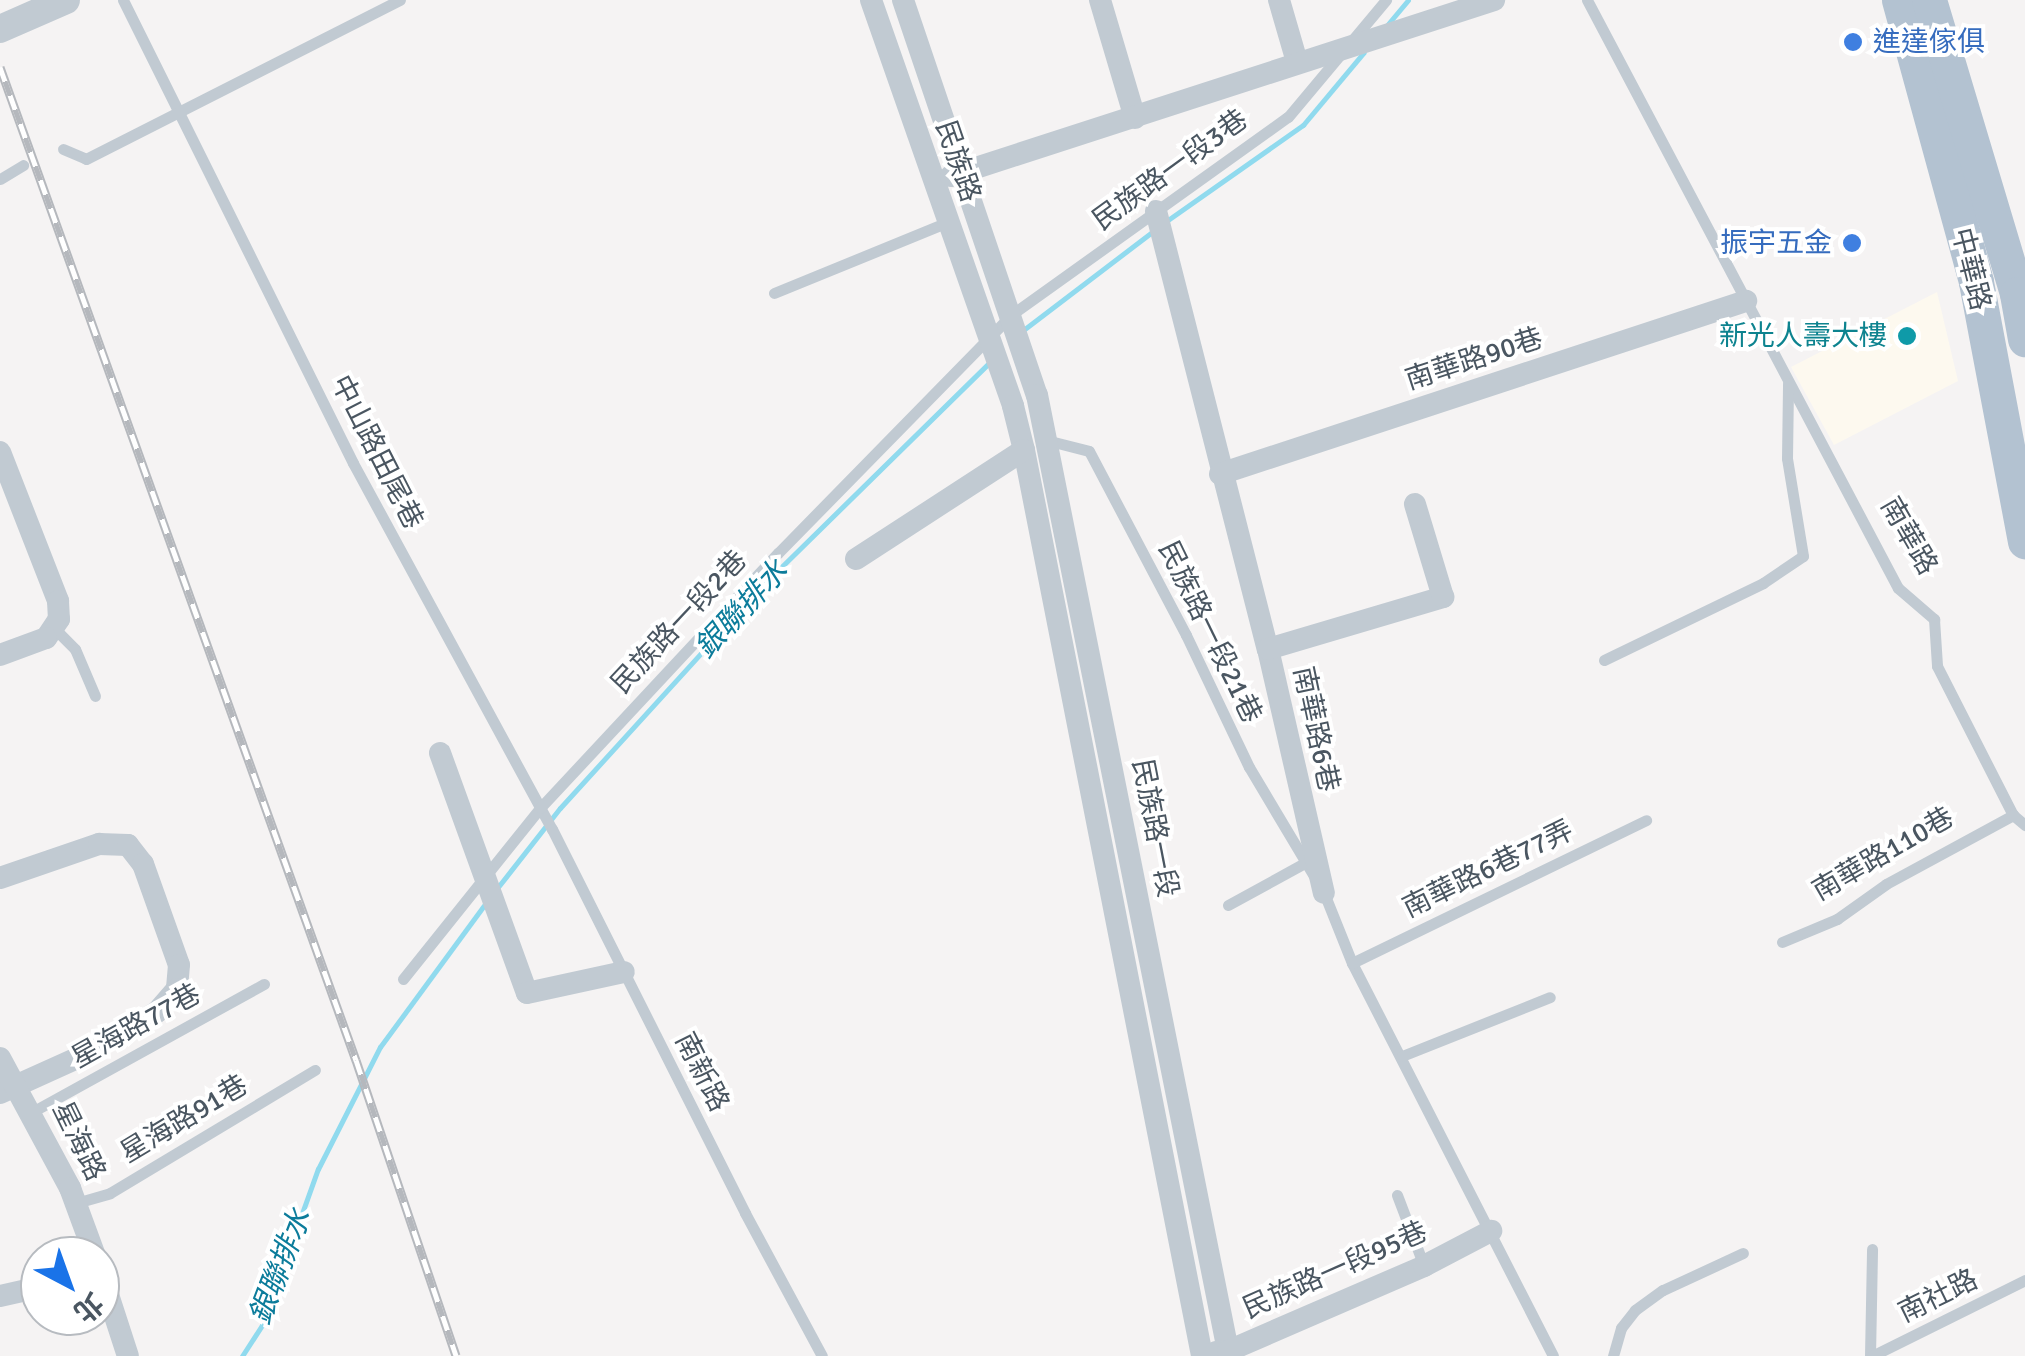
<!DOCTYPE html>
<meta charset="utf-8">
<style>
body{margin:0}
#map{position:relative;width:2025px;height:1356px;overflow:hidden;background:#f5f3f3;font-family:Signika,"Noto Sans TC",sans-serif}
div>[style]{position:absolute}
.commercial>*{inset:0;background:#fdf9ef}
.stream>*{height:5px;margin:-2.5px;padding:0 2.5px;transform-origin:2.5px;border-radius:2.5px;background:#90daee}
.service>*{height:11px;margin:-5.5px;padding:0 5.5px;transform-origin:5.5px;border-radius:5.5px;background:#c1cad2}
.minor>*{height:22px;margin:-11px;padding:0 11px;transform-origin:11px;border-radius:11px;background:#c1cad2}
.primary>*{height:35px;margin:-17.5px;padding:0 17.5px;transform-origin:17.5px;border-radius:17.5px;background:#b3c2d1}
.rail>*{height:9px;margin-top:-4.5px;transform-origin:0;background:repeating-linear-gradient(90deg,#fff 0 15px,#b5b8bd 0 30px);box-sizing:border-box;border-block:2px solid #b5b8bd}
.tertiary-bridge>*{height:28px;margin:-14px;padding:0 14px;transform-origin:14px;border-radius:14px;background:#c1cad2}
.dots>*{width:28px;height:28px;translate:-50% -50%;box-sizing:border-box;border:5px solid #fff;border-radius:50%}
span{translate:-50% -50%;white-space:nowrap;text-align:center;line-height:1.15;-webkit-text-stroke:8px #fff;paint-order:stroke}
.shop-label{font-size:28px;color:#366cbe}
.left{translate:0 -50%;text-align:left}
.right{translate:-100% -50%;text-align:right}
.street-label{font-size:28px;color:#4a5661}
.culture-label{font-size:28px;color:#0d838f}
.water-label{font-size:30px;color:#0c7c9b;font-style:italic}
.north{position:absolute;left:20px;top:1236px;width:100px;height:100px;box-sizing:border-box;background:#fff;border:2px solid #b7bbc0;border-radius:50%;rotate:139deg;font-size:28px;font-weight:700;line-height:40px;text-align:center;color:#4a5661}
.north::after{content:'';display:block;margin:auto;width:35px;height:45px;background:#1a73e8;clip-path:polygon(50% 0,100% 100%,50% 72%,0 100%)}
</style>
<div id="map">
<div class="commercial">
<i style="clip-path:polygon(1937px 292px,1958px 381px,1834px 445px,1791px 367px)"></i>
</div>
<div class="stream">
<i style="left:1388px;top:24px;width:31px;rotate:-50deg"></i>
<i style="left:1165px;top:222px;width:169px;rotate:-35.1deg"></i>
<i style="left:1303px;top:125px;width:95px;rotate:-50.1deg"></i>
<i style="left:1022px;top:331px;width:163px;rotate:-37.3deg"></i>
<i style="left:498px;top:887px;width:100px;rotate:-51.9deg"></i>
<i style="left:560px;top:808px;width:306px;rotate:-47.7deg"></i>
<i style="left:766px;top:582px;width:313px;rotate:-44.5deg"></i>
<i style="left:242px;top:1356px;width:37px;rotate:-57deg"></i>
<i style="left:262px;top:1325px;width:166px;rotate:-70.3deg"></i>
<i style="left:318px;top:1169px;width:137px;rotate:-63.1deg"></i>
<i style="left:380px;top:1047px;width:177px;rotate:-53.7deg"></i>
</div>
<div class="service">
<i style="left:123px;top:0;width:517px;rotate:63.58deg"></i>
<i style="left:353px;top:463px;width:417px;rotate:61.5deg"></i>
<i style="left:552px;top:829px;width:430px;rotate:63.3deg"></i>
<i style="left:745px;top:1213px;width:162px;rotate:61.7deg"></i>
<i style="left:1587px;top:0;width:665px;rotate:62.13deg"></i>
<i style="left:1898px;top:588px;width:48px;rotate:40.7deg"></i>
<i style="left:1934px;top:619px;width:47px;rotate:86.3deg"></i>
<i style="left:1937px;top:666px;width:167px;rotate:63deg"></i>
<i style="left:2013px;top:815px;width:16px;rotate:40deg"></i>
<i style="left:63px;top:149px;width:25px;rotate:23deg"></i>
<i style="left:86px;top:159px;width:352px;rotate:-26.9deg"></i>
<i style="left:0;top:179px;width:27px;rotate:-31deg"></i>
<i style="left:774px;top:293px;width:188px;rotate:-22.2deg"></i>
<i style="left:1046px;top:440px;width:44px;rotate:14.3deg"></i>
<i style="left:1089px;top:451px;width:208px;rotate:62.2deg"></i>
<i style="left:1186px;top:635px;width:146px;rotate:64.5deg"></i>
<i style="left:1249px;top:767px;width:147px;rotate:59.2deg"></i>
<i style="left:1324px;top:893px;width:75px;rotate:68.2deg"></i>
<i style="left:1352px;top:963px;width:441px;rotate:62.9deg"></i>
<i style="left:55px;top:629px;width:28px;rotate:45deg"></i>
<i style="left:75px;top:649px;width:51px;rotate:66.9deg"></i>
<i style="left:1604px;top:660px;width:177px;rotate:-25.8deg"></i>
<i style="left:1763px;top:583px;width:48px;rotate:-34deg"></i>
<i style="left:1803px;top:556px;width:99px;rotate:-99.3deg"></i>
<i style="left:1787px;top:458px;width:75px;rotate:-89.2deg"></i>
<i style="left:1228px;top:905px;width:85px;rotate:-28.7deg"></i>
<i style="left:1782px;top:942px;width:60px;rotate:-22.7deg"></i>
<i style="left:1837px;top:919px;width:60px;rotate:-35.5deg"></i>
<i style="left:1886px;top:884px;width:145px;rotate:-28.5deg"></i>
<i style="left:1352px;top:963px;width:327px;rotate:-25.9deg"></i>
<i style="left:403px;top:979px;width:219px;rotate:-51.3deg"></i>
<i style="left:540px;top:808px;width:349px;rotate:-47deg"></i>
<i style="left:778px;top:553px;width:333px;rotate:-45.6deg"></i>
<i style="left:1011px;top:315px;width:340px;rotate:-35.6deg"></i>
<i style="left:1288px;top:117px;width:153px;rotate:-50.1deg"></i>
<i style="left:1402px;top:1056px;width:159px;rotate:-21.7deg"></i>
<i style="left:32px;top:1112px;width:265px;rotate:-28.9deg"></i>
<i style="left:1397px;top:1195px;width:76px;rotate:69.2deg"></i>
<i style="left:76px;top:1203px;width:35px;rotate:-16deg"></i>
<i style="left:110px;top:1193px;width:239px;rotate:-31deg"></i>
<i style="left:1613px;top:1356px;width:29px;rotate:-74deg"></i>
<i style="left:1621px;top:1328px;width:23px;rotate:-52deg"></i>
<i style="left:1635px;top:1310px;width:34px;rotate:-36deg"></i>
<i style="left:1663px;top:1290px;width:88px;rotate:-24.8deg"></i>
<i style="left:1870px;top:1356px;width:107px;rotate:-88.9deg"></i>
<i style="left:1872px;top:1356px;width:171px;rotate:-26.4deg"></i>
</div>
<div class="minor">
<i style="left:871px;top:0;width:430px;rotate:70.7deg"></i>
<i style="left:1013px;top:406px;width:45px;rotate:76deg"></i>
<i style="left:1024px;top:450px;width:923px;rotate:78.88deg"></i>
<i style="left:903px;top:0;width:417px;rotate:71.3deg"></i>
<i style="left:1037px;top:395px;width:980px;rotate:78.7deg"></i>
<i style="left:1100px;top:0;width:123px;rotate:73.5deg"></i>
<i style="left:1279px;top:0;width:65px;rotate:73.8deg"></i>
<i style="left:951px;top:176px;width:571px;rotate:-17.96deg"></i>
<i style="left:1156px;top:211px;width:452px;rotate:75.7deg"></i>
<i style="left:1268px;top:649px;width:250px;rotate:77.1deg"></i>
<i style="left:0;top:452px;width:160px;rotate:68.7deg"></i>
<i style="left:58px;top:601px;width:18px;rotate:87deg"></i>
<i style="left:59px;top:619px;width:23px;rotate:124deg"></i>
<i style="left:46px;top:638px;width:49px;rotate:159.7deg"></i>
<i style="left:1220px;top:474px;width:554px;rotate:-18.21deg"></i>
<i style="left:856px;top:559px;width:200px;rotate:-33deg"></i>
<i style="left:1268px;top:649px;width:183px;rotate:-16.5deg"></i>
<i style="left:1443px;top:597px;width:97px;rotate:-106.8deg"></i>
<i style="left:440px;top:753px;width:255px;rotate:70.1deg"></i>
<i style="left:527px;top:993px;width:99px;rotate:-12.2deg"></i>
<i style="left:0;top:878px;width:105px;rotate:-19deg"></i>
<i style="left:99px;top:844px;width:29px;rotate:2deg"></i>
<i style="left:128px;top:845px;width:24px;rotate:52deg"></i>
<i style="left:143px;top:864px;width:107px;rotate:70.4deg"></i>
<i style="left:179px;top:965px;width:24px;rotate:95deg"></i>
<i style="left:177px;top:989px;width:30px;rotate:131deg"></i>
<i style="left:157px;top:1012px;width:85px;rotate:149.5deg"></i>
<i style="left:84px;top:1055px;width:92px;rotate:155.7deg"></i>
<i style="left:0;top:1058px;width:148px;rotate:61.7deg"></i>
<i style="left:70px;top:1188px;width:72px;rotate:69.8deg"></i>
<i style="left:100px;top:1270px;width:90px;rotate:72deg"></i>
<i style="left:0;top:1296px;width:41px;rotate:-12.7deg"></i>
<i style="left:1216px;top:1352px;width:12px;rotate:-5deg"></i>
<i style="left:1228px;top:1351px;width:214px;rotate:-23.4deg"></i>
<i style="left:1424px;top:1266px;width:76px;rotate:-27.6deg"></i>
</div>
<div class="primary">
<i style="left:1899px;top:0;width:292px;rotate:74.7deg"></i>
<i style="left:1976px;top:282px;width:264px;rotate:79.3deg"></i>
<i style="left:1929px;top:0;width:307px;rotate:73.3deg"></i>
<i style="left:2017px;top:294px;width:46px;rotate:79.9deg"></i>
</div>
<div class="rail">
<i style="left:0;top:67px;width:1055px;rotate:70.28deg"></i>
<i style="left:356px;top:1060px;width:312px;rotate:71.3deg"></i>
</div>
<div class="tertiary-bridge">
<i style="left:0;top:29px;width:72px;rotate:-23.7deg"></i>
</div>
<div class="dots">
<i style="left:1853px;top:42px;background:#3f7fe0"></i>
<i style="left:1852px;top:243px;background:#3f7fe0"></i>
<i style="left:1907px;top:336px;background:#0f9aa8"></i>
</div>
<div class="shop-label">
<span class="left" style="left:1873px;top:42px">進達傢俱</span>
<span class="right" style="left:1832px;top:243px">振宇五金</span>
</div>
<div class="street-label">
<span style="left:958px;top:161px;rotate:71deg">民族路</span>
<span style="left:1170px;top:170px;rotate:-36deg">民族路一段3巷</span>
<span style="left:1971px;top:269px;rotate:76deg">中華路</span>
<span style="left:1474px;top:359px;rotate:-18deg">南華路90巷</span>
<span style="left:377px;top:452px;rotate:63deg">中山路田尾巷</span>
<span style="left:1909px;top:536px;rotate:60deg">南華路</span>
<span style="left:679px;top:622px;rotate:-47deg">民族路一段2巷</span>
<span style="left:1210px;top:632px;rotate:64deg">民族路一段21巷</span>
<span style="left:1316px;top:729px;rotate:78deg">南華路6巷</span>
<span style="left:1155px;top:828px;rotate:79deg">民族路一段</span>
<span style="left:1883px;top:854px;rotate:-30deg">南華路110巷</span>
<span style="left:1488px;top:869px;rotate:-26deg">南華路6巷77弄</span>
<span style="left:136px;top:1026px;rotate:-29deg">星海路77巷</span>
<span style="left:702px;top:1072px;rotate:63deg">南新路</span>
<span style="left:184px;top:1119px;rotate:-31deg">星海路91巷</span>
<span style="left:79px;top:1141px;rotate:64deg">星海路</span>
<span style="left:1335px;top:1270px;rotate:-24deg">民族路一段95巷</span>
<span style="left:1938px;top:1296px;rotate:-26deg">南社路</span>
</div>
<div class="culture-label">
<span class="right" style="left:1887px;top:336px">新光人壽大樓</span>
</div>
<div class="water-label">
<span style="left:742px;top:610px;rotate:-47deg">銀聯排水</span>
<span style="left:281px;top:1267px;rotate:-69deg">銀聯排水</span>
</div>
<div class="north">北</div>
</div>
